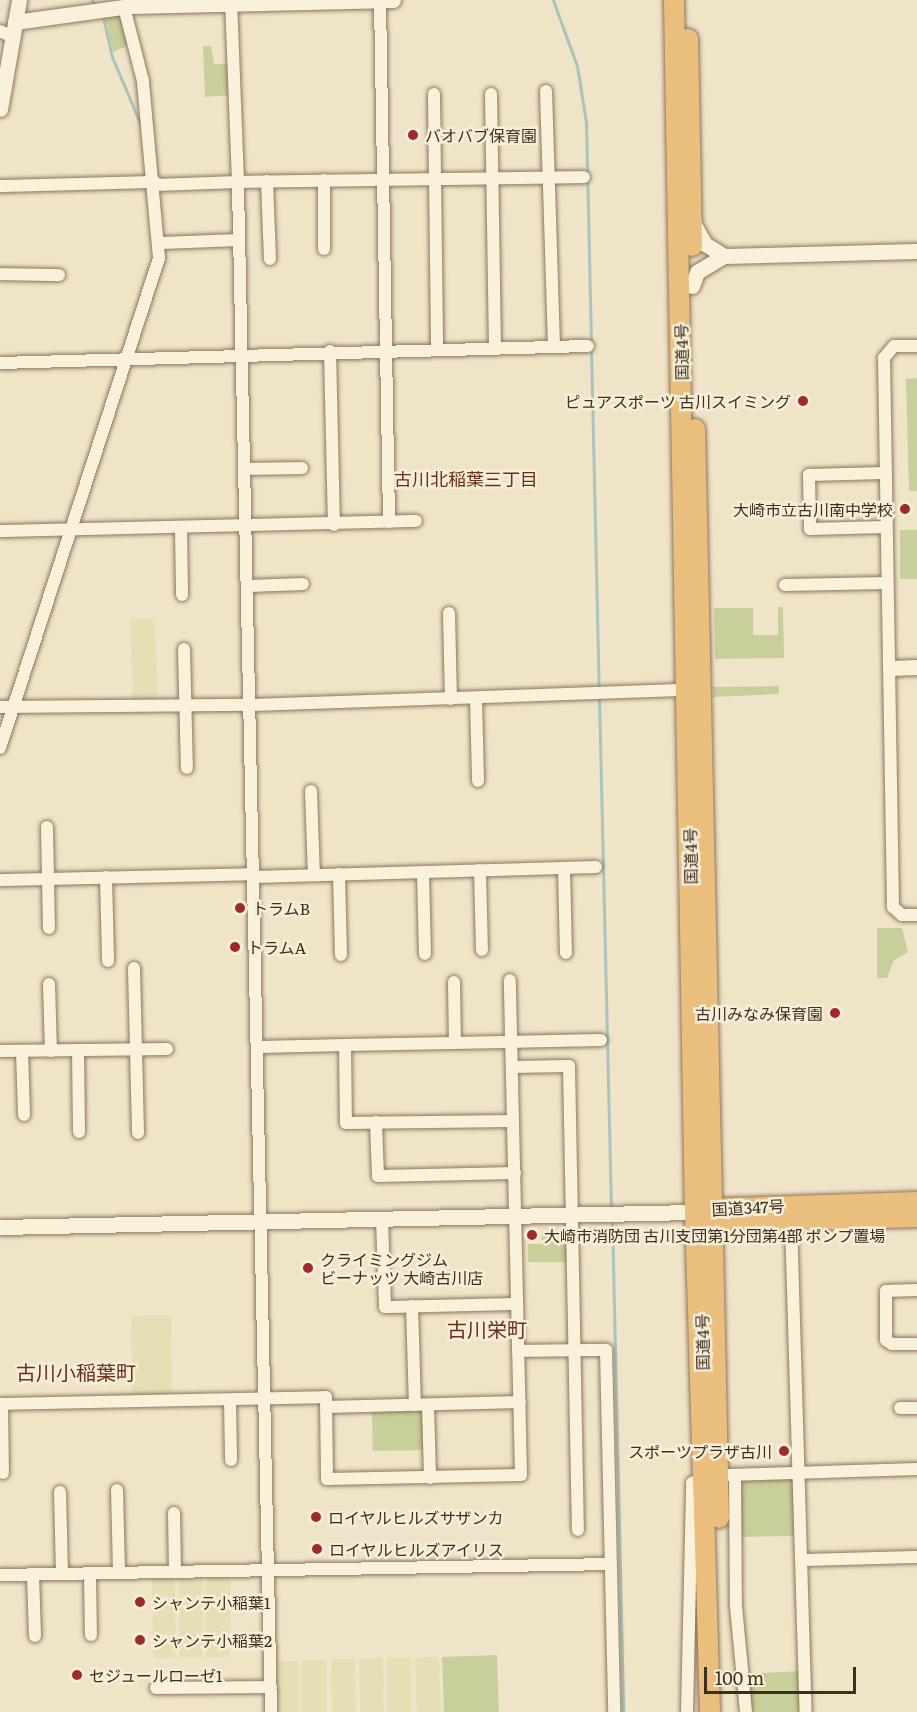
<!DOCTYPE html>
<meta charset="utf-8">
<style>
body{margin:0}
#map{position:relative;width:917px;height:1712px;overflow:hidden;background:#f0e4c8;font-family:Literata,"Noto Sans JP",serif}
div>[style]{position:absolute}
.farmland>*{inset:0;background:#e6deb5;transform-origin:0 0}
.green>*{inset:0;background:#c9cf9b;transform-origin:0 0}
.stream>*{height:3px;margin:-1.5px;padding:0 1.5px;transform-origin:1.5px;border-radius:1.5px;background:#a9c4bc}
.roads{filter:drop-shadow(0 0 2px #8d765c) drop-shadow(0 0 2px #8d765c)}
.minor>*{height:12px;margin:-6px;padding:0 6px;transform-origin:6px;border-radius:6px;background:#faf1dc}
.tertiary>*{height:15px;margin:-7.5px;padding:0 7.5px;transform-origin:7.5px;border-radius:7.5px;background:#faf1dc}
.trunk>*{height:20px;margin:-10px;padding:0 10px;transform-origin:10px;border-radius:10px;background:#eabe7c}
.dots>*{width:16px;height:16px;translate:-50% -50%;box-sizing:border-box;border:3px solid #f7eed8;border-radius:50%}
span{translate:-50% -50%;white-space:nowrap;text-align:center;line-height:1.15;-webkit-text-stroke:5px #f7eed8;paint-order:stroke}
.poi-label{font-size:16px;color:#3d2e20}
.left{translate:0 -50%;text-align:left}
.right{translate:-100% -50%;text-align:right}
.street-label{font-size:16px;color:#3d2e20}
.neighbourhood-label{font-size:18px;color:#6b2e1e}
.quarter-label{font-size:20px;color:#6b2e1e}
.scale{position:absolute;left:704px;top:1667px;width:152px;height:27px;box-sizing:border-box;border:3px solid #3d2e20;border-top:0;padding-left:8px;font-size:18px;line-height:21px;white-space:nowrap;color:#3d2e20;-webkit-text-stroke:4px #f7eed8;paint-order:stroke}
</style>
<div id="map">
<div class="farmland">
<i style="left:155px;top:618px;width:82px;height:25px;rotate:88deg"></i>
<i style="left:171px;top:1315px;width:83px;height:40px;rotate:89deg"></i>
<i style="left:206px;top:1577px;width:24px;height:80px"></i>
<i style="left:175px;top:1578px;width:80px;height:23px;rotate:89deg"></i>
<i style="left:179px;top:1578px;width:24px;height:80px"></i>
<i style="left:439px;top:1657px;width:55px;height:24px;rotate:88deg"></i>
<i style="left:383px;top:1658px;width:54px;height:24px;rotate:89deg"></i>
<i style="left:387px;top:1658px;width:24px;height:54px"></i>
<i style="left:355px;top:1659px;width:53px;height:24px;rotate:89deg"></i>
<i style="left:302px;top:1660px;width:24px;height:52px"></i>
<i style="left:275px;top:1661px;width:24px;height:51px"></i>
</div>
<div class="green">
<i style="clip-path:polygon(123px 15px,132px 44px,113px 52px,105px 17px)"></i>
<i style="clip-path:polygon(203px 46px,211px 46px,214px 64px,229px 64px,231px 95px,205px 97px)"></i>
<i style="clip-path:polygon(917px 378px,917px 491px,909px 491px,906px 379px)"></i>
<i style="left:917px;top:530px;width:49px;height:17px;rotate:90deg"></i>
<i style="clip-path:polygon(778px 607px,783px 607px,784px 658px,715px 659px,714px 608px,753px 608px,753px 635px,778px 635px)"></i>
<i style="clip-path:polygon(779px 686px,779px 694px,713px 697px,713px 687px)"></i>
<i style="clip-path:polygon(877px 928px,902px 928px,908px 952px,894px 960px,887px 978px,877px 978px)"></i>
<i style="clip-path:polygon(542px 1231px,571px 1232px,571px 1262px,528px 1262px,528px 1244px,541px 1244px)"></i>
<i style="left:425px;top:1410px;width:40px;height:53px;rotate:89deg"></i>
<i style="left:794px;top:1479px;width:57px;height:56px;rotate:89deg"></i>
<i style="left:497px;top:1655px;width:57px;height:55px;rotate:88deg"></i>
<i style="left:802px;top:1671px;width:41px;height:53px;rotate:87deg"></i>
</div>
<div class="stream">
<i style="left:92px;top:0;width:4px;rotate:56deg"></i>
<i style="left:553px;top:0;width:70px;rotate:70deg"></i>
<i style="left:577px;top:66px;width:57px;rotate:80.9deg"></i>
<i style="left:586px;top:122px;width:221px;rotate:88.7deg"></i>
<i style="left:103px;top:17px;width:41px;rotate:77.3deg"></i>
<i style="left:112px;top:57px;width:74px;rotate:66.9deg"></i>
<i style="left:591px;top:349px;width:341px;rotate:88.7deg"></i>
<i style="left:599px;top:697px;width:512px;rotate:88.66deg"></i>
<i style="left:612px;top:1219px;width:493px;rotate:88.7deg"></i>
</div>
<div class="roads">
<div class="minor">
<i style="left:380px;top:0;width:522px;rotate:89.01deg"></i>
<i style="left:0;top:31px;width:14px;rotate:25deg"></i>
<i style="left:546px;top:91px;width:256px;rotate:88.2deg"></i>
<i style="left:434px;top:94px;width:255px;rotate:89.3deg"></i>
<i style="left:491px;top:94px;width:254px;rotate:89.1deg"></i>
<i style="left:324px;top:180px;width:69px;rotate:90deg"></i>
<i style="left:267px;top:181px;width:78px;rotate:87.8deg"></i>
<i style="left:155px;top:185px;width:83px;rotate:-2.1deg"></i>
<i style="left:238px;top:182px;width:182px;rotate:-92.2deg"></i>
<i style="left:0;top:186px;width:155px;rotate:-1.5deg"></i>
<i style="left:161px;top:243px;width:78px;rotate:-2.2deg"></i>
<i style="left:0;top:274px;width:59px;rotate:1deg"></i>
<i style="left:917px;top:346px;width:23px;rotate:180deg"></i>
<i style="left:894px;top:346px;width:16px;rotate:130deg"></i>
<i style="left:884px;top:358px;width:549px;rotate:89.06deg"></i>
<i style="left:893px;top:907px;width:12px;rotate:42deg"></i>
<i style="left:902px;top:915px;width:15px"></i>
<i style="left:330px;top:351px;width:174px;rotate:88.7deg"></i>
<i style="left:0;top:363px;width:588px;rotate:-1.66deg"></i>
<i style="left:245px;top:469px;width:57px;rotate:-1deg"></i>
<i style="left:884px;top:473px;width:75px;rotate:178.5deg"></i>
<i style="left:809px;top:475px;width:54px;rotate:88.9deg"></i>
<i style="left:810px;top:529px;width:75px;rotate:-1.5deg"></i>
<i style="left:181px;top:529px;width:66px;rotate:89.1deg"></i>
<i style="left:0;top:531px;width:416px;rotate:-1.4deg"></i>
<i style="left:785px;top:585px;width:102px;rotate:-1.1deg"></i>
<i style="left:248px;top:586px;width:55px;rotate:-2.1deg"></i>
<i style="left:449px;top:613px;width:86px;rotate:88.7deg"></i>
<i style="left:184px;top:649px;width:119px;rotate:88.6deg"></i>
<i style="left:476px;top:698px;width:83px;rotate:88.6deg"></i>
<i style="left:0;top:707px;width:252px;rotate:-0.5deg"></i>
<i style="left:252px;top:705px;width:435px;rotate:-2deg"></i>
<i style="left:0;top:748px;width:515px;rotate:-72.02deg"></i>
<i style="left:159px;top:258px;width:178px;rotate:-95.2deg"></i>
<i style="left:143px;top:81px;width:76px;rotate:-104.4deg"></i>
<i style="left:311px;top:791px;width:84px;rotate:88deg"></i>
<i style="left:47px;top:827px;width:101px;rotate:88.9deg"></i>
<i style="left:564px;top:868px;width:85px;rotate:88.7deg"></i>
<i style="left:480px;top:870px;width:80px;rotate:88.6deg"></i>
<i style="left:423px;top:873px;width:81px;rotate:88.6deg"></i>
<i style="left:339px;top:874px;width:81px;rotate:88.6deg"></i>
<i style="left:106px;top:877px;width:84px;rotate:88.6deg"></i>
<i style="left:255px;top:877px;width:341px;rotate:-1.7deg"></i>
<i style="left:0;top:880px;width:255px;rotate:-1.3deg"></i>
<i style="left:134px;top:968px;width:165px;rotate:88.6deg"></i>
<i style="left:454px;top:982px;width:61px;rotate:89.1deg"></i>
<i style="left:49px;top:984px;width:67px;rotate:88.3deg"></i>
<i style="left:345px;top:1045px;width:256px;rotate:-1.1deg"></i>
<i style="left:260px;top:1047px;width:85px;rotate:-1.3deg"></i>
<i style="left:345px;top:1045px;width:78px;rotate:89.3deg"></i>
<i style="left:346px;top:1123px;width:167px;rotate:-0.7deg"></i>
<i style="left:78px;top:1050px;width:82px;rotate:89.3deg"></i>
<i style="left:0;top:1051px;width:167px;rotate:-0.7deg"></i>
<i style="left:22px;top:1051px;width:64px;rotate:88.2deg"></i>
<i style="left:512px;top:1067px;width:57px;rotate:-1deg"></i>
<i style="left:569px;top:1066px;width:464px;rotate:88.9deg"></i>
<i style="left:376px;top:1122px;width:54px;rotate:87.9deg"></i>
<i style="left:378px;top:1176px;width:137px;rotate:-1.3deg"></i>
<i style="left:382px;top:1219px;width:88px;rotate:88deg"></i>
<i style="left:385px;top:1307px;width:132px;rotate:-1.3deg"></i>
<i style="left:791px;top:1221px;width:491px;rotate:88.3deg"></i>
<i style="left:917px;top:1290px;width:31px;rotate:178deg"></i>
<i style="left:886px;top:1291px;width:49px;rotate:90deg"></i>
<i style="left:886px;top:1340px;width:7px;rotate:34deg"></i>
<i style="left:892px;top:1344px;width:25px"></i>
<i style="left:412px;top:1306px;width:99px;rotate:88.3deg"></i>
<i style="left:518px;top:1351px;width:88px;rotate:-0.7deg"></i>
<i style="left:606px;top:1350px;width:362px;rotate:88.7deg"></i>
<i style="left:230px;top:1400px;width:60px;rotate:89deg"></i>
<i style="left:0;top:1404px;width:326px;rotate:-1.2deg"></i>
<i style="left:326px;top:1397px;width:82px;rotate:89.3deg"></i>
<i style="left:327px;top:1479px;width:194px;rotate:-1.2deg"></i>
<i style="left:521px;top:1475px;width:495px;rotate:-91.3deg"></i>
<i style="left:2px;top:1404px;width:69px;rotate:89.2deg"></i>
<i style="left:428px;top:1405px;width:73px;rotate:88.4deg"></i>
<i style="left:326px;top:1407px;width:194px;rotate:-1.5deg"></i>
<i style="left:900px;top:1408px;width:17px"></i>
<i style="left:729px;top:1475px;width:188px;rotate:-1.8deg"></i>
<i style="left:735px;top:1475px;width:131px;rotate:89.6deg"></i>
<i style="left:736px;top:1606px;width:106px;rotate:84.6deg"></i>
<i style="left:117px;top:1490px;width:83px;rotate:88.6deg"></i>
<i style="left:60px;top:1492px;width:82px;rotate:88.6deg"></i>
<i style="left:174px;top:1513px;width:59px;rotate:89deg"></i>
<i style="left:802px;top:1560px;width:115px;rotate:-1.5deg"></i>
<i style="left:90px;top:1574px;width:61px;rotate:89.1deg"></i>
<i style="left:0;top:1575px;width:609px;rotate:-1.03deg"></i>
<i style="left:33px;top:1575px;width:61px;rotate:88.1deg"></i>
<i style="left:156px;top:1688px;width:115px;rotate:-0.5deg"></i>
<i style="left:271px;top:1712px;width:1530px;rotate:-91.24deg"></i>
<i style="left:238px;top:182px;width:346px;rotate:-0.8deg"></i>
<i style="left:687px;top:1712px;width:229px;rotate:-88.7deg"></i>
<i style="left:692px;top:1483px;width:15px;rotate:-28deg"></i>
</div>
<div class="tertiary">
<i style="left:15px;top:22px;width:117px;rotate:-7.9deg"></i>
<i style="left:131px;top:6px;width:262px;rotate:-1.3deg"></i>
<i style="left:0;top:109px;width:111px;rotate:-80.1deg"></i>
<i style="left:692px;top:221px;width:26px;rotate:61deg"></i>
<i style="left:705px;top:244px;width:22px;rotate:32deg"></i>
<i style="left:692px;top:286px;width:15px;rotate:-70deg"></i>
<i style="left:697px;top:272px;width:31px;rotate:-31deg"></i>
<i style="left:724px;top:256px;width:193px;rotate:-1.5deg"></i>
<i style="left:890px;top:668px;width:27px;rotate:-2deg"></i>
<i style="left:0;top:1227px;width:695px;rotate:-1.24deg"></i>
</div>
<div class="trunk">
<i style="left:674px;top:0;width:1212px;rotate:89.01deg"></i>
<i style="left:695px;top:1212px;width:500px;rotate:88.28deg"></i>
<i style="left:688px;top:39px;width:207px;rotate:88.9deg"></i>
<i style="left:695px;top:429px;width:1089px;rotate:88.74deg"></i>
<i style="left:704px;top:1209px;width:213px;rotate:-1.9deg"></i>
<i style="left:705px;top:1217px;width:12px;rotate:31deg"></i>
<i style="left:715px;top:1223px;width:202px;rotate:-1.7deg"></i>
</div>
</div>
<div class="dots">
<i style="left:413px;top:135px;background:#9e2a2b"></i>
<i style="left:803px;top:401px;background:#9e2a2b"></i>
<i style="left:905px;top:509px;background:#9e2a2b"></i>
<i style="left:240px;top:908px;background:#9e2a2b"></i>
<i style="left:235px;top:947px;background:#9e2a2b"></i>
<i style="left:835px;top:1013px;background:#9e2a2b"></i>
<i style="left:532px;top:1235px;background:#9e2a2b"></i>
<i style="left:308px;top:1268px;background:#9e2a2b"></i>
<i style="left:784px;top:1451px;background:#9e2a2b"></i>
<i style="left:316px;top:1517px;background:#9e2a2b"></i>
<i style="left:317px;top:1549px;background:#9e2a2b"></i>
<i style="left:140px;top:1602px;background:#9e2a2b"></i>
<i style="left:140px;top:1640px;background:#9e2a2b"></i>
<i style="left:77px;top:1675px;background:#9e2a2b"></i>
</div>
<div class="poi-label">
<span class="left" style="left:425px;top:135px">バオバブ保育園</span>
<span class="right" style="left:791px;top:401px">ピュアスポーツ 古川スイミング</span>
<span class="right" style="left:893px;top:509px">大崎市立古川南中学校</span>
<span class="left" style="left:252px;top:908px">トラムB</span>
<span class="left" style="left:247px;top:947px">トラムA</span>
<span class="right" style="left:823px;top:1013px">古川みなみ保育園</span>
<span class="left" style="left:544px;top:1235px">大崎市消防団 古川支団第1分団第4部 ポンプ置場</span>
<span class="left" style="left:320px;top:1268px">クライミングジム<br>ビーナッツ 大崎古川店</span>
<span class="right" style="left:772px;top:1451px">スポーツプラザ古川</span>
<span class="left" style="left:328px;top:1517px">ロイヤルヒルズサザンカ</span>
<span class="left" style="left:329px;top:1549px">ロイヤルヒルズアイリス</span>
<span class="left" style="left:152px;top:1602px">シャンテ小稲葉1</span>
<span class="left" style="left:152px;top:1640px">シャンテ小稲葉2</span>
<span class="left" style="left:89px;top:1675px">セジュールローゼ1</span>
</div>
<div class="street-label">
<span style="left:681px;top:352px;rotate:-91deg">国道4号</span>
<span style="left:690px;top:856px;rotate:-91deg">国道4号</span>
<span style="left:748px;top:1207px;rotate:-3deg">国道347号</span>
<span style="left:702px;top:1342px;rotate:-91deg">国道4号</span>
</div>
<div class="neighbourhood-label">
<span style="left:466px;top:479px">古川北稲葉三丁目</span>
</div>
<div class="quarter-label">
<span style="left:487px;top:1328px">古川栄町</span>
<span style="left:76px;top:1371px">古川小稲葉町</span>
</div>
<div class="scale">100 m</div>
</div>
